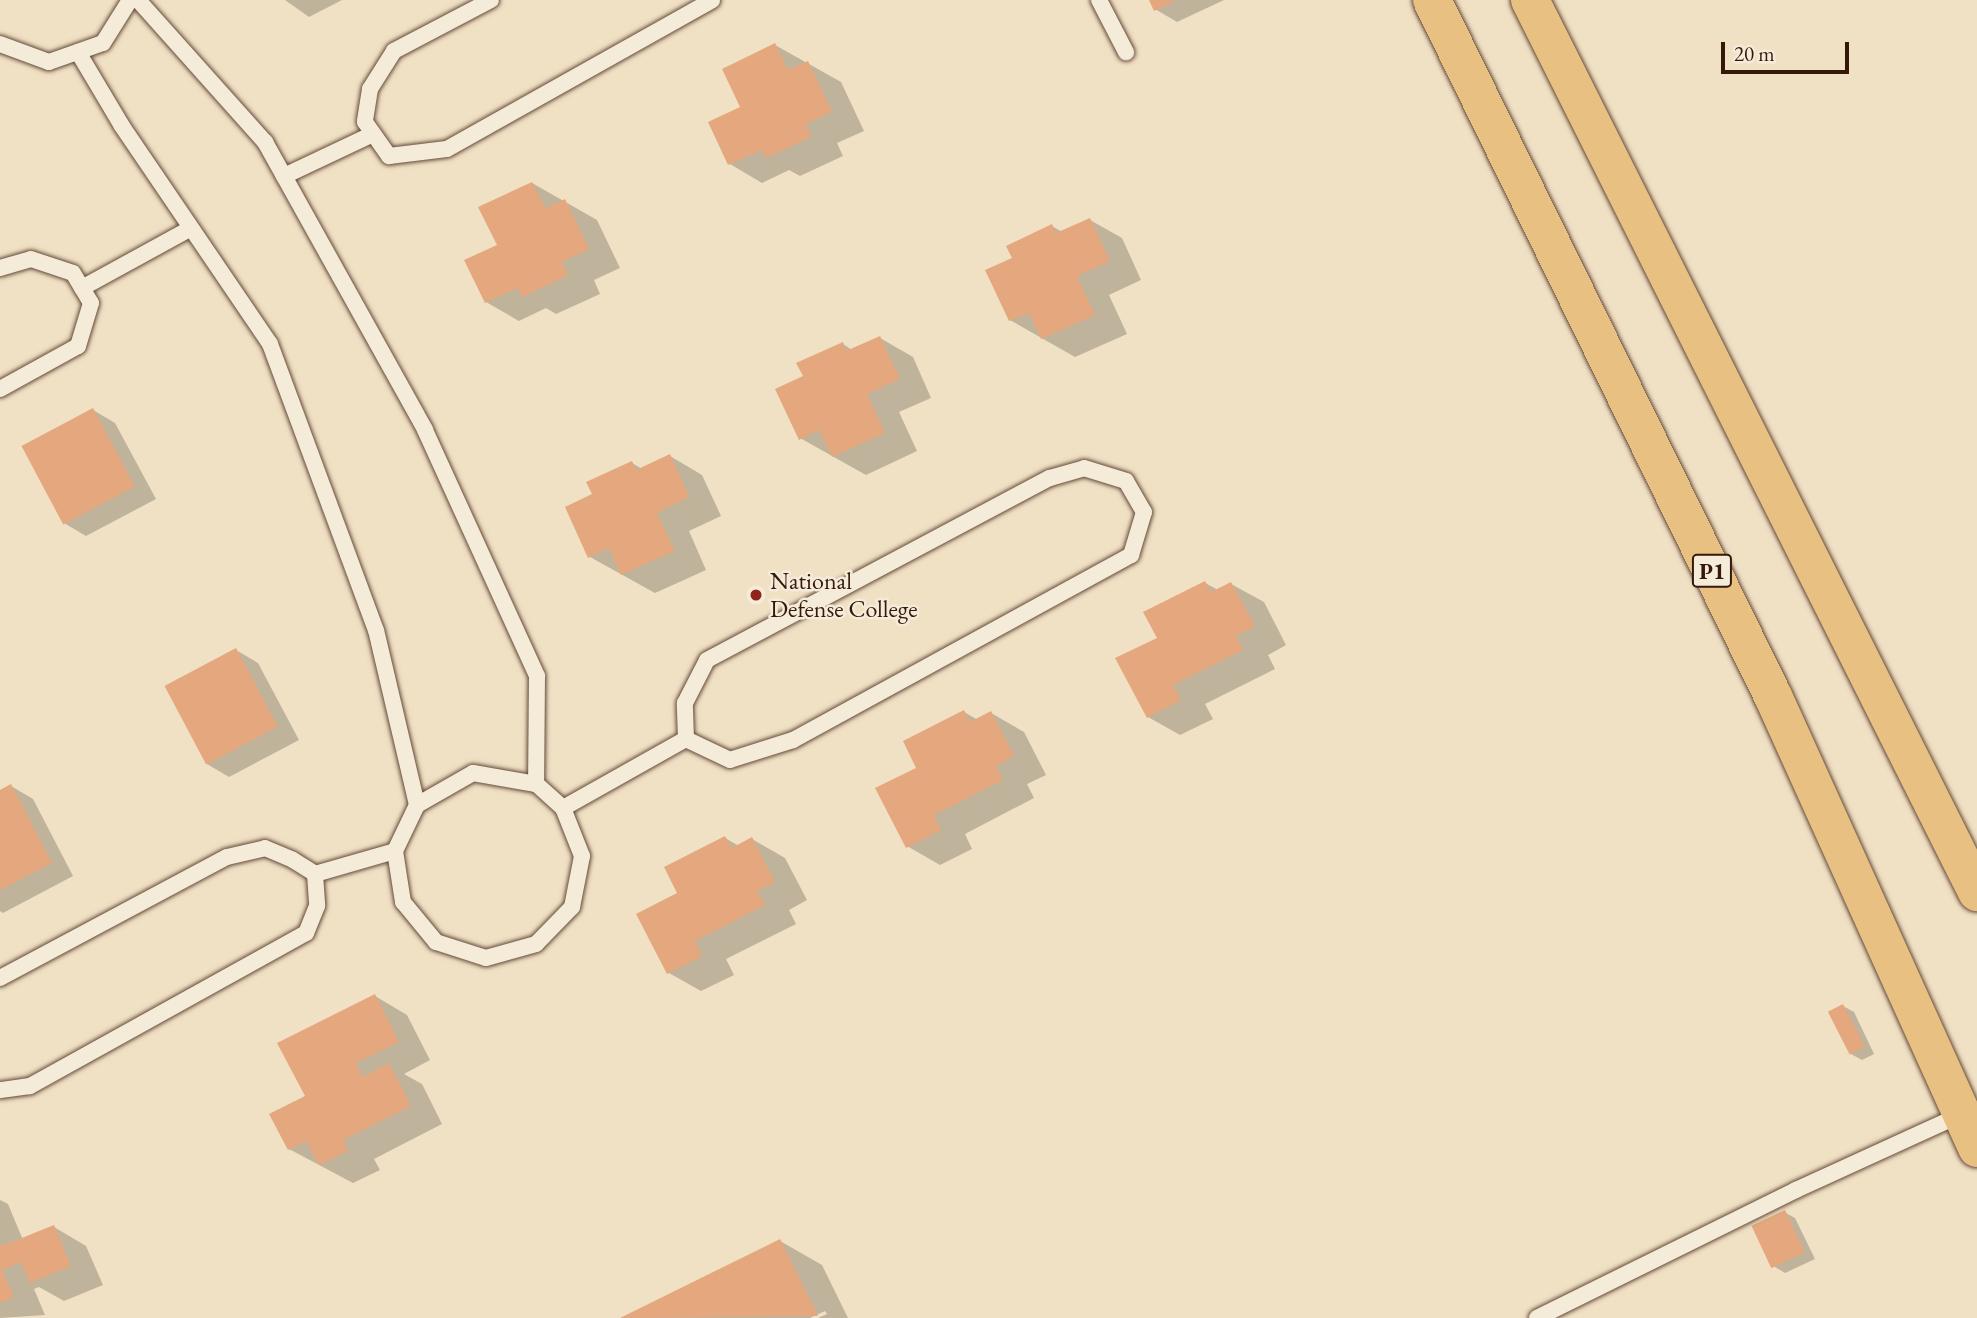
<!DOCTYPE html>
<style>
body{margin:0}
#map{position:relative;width:1977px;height:1318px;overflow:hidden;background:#f0e0c4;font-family:"EB Garamond",serif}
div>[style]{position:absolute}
.shadow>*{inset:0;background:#0003}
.building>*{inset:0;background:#e5a77d;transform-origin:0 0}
.roads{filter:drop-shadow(0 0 2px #644a38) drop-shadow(0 0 2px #644a38)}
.lane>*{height:16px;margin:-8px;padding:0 8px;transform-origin:8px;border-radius:8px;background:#f5ebd9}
.highway>*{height:38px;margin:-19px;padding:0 19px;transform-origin:19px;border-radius:19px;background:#e8c082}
.dots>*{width:19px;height:19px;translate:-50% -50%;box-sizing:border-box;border:4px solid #f5ebd9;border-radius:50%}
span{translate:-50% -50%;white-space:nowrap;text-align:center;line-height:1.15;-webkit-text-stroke:5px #f5ebd9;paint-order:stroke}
.shield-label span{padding:2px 5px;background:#f5ebd9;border:2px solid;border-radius:5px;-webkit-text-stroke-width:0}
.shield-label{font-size:23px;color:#36180a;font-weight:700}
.poi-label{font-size:24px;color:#36180a}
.left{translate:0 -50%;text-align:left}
.scale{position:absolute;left:1721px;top:42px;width:128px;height:32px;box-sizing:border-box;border:4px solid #36180a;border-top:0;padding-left:9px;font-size:21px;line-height:24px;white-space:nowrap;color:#36180a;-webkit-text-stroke:5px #f5ebd9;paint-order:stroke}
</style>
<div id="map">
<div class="shadow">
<i style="clip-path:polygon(285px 0,342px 0,309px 17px)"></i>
<i style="clip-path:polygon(1151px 0,1224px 0,1177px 22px,1155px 9px)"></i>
<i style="clip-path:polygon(775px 45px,841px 82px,864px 131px,837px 143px,843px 156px,800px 176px,789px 170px,762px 183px,730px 164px,743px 108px)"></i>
<i style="clip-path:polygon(532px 183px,597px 220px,620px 268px,594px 280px,600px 294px,556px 314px,546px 308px,519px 321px,486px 302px,499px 246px)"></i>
<i style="clip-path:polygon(1090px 220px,1122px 238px,1141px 280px,1109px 295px,1127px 334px,1075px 357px,1010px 320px,1014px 259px,1052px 226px,1062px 232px)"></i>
<i style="clip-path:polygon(880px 338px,913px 357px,931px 398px,899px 412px,917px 451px,866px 475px,800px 438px,805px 377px,843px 344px,852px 350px)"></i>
<i style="clip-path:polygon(93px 410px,115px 423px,156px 499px,86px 536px,64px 523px)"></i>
<i style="clip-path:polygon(670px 456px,702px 475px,721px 516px,689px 531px,706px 570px,655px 593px,590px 557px,594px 495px,632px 463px,642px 469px)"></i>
<i style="clip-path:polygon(1205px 583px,1218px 590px,1231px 584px,1264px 602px,1286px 645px,1268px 655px,1275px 669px,1205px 704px,1213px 719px,1180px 735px,1148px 717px,1159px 638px)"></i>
<i style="clip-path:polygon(236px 650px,258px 663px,299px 740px,229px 777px,207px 764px)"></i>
<i style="clip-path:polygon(964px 712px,978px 720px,991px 713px,1024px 732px,1046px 775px,1027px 784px,1034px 798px,965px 834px,972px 849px,940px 865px,907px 846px,918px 768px)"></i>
<i style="clip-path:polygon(11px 786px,33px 799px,73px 876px,3px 913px,0 911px,0 792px)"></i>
<i style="clip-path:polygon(725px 838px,739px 846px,752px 839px,785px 858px,807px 900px,789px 910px,796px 924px,726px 959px,734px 975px,701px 991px,669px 973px,679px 894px)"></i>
<i style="clip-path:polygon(375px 996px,407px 1015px,430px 1060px,404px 1074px,422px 1084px,442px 1124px,374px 1159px,380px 1170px,353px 1183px,289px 1149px,307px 1097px)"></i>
<i style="clip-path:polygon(1843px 1006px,1854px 1012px,1874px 1054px,1862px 1060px,1851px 1054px)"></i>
<i style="clip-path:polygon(0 1200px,8px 1204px,23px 1240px,54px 1227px,86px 1246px,103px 1285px,64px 1301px,39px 1287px,34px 1289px,45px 1315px,0 1318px)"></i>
<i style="clip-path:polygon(1784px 1212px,1795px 1218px,1815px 1259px,1785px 1273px,1775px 1267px)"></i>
<i style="clip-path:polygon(780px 1241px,822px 1265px,848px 1318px,818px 1318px,827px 1314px,825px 1311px,810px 1318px,624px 1318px)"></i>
</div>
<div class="building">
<i style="clip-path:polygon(1149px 0,1176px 0,1154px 11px)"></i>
<i style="clip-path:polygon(775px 43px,788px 70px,808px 61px,832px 112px,806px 124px,811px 137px,766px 158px,762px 150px,728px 165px,708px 122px,740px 107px,722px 69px)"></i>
<i style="clip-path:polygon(532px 182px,545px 208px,565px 199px,589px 249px,562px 262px,568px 275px,522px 297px,518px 288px,485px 303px,464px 260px,497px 245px,478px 207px)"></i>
<i style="clip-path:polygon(1090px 218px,1110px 261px,1077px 276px,1095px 315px,1041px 339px,1029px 313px,1009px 321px,985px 270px,1012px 258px,1006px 246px,1052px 224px,1056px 233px)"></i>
<i style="clip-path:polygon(880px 336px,900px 379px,867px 394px,885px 433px,832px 457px,819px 430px,799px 440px,775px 389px,803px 376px,796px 363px,843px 342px,846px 351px)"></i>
<i style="left:93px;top:408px;width:89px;height:81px;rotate:62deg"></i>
<i style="clip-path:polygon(670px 454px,689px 497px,657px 513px,675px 551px,621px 575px,609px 548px,588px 558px,565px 507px,592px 494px,586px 482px,632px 461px,636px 470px)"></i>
<i style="clip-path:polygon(1205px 581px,1211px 592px,1231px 582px,1255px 626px,1236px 636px,1243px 650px,1173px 685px,1181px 700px,1147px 718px,1115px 658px,1157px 638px,1143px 612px)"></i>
<i style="left:236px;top:648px;width:89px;height:81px;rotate:62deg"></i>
<i style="clip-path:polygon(964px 710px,970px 722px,991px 711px,1014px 756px,996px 766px,1003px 780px,934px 815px,941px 830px,906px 848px,875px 788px,916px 768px,903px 741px)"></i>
<i style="clip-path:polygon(11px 784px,52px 863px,0 890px,0 790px)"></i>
<i style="clip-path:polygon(725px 836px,732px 848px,752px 837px,775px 882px,757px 891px,765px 905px,695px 941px,702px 956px,667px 974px,636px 914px,677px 893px,664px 867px)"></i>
<i style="clip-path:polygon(375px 994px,399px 1042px,356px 1063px,363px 1077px,389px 1063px,411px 1106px,343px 1140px,348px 1151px,319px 1165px,306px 1141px,288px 1150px,269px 1114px,305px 1096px,277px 1043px)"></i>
<i style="left:1843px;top:1004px;width:48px;height:17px;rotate:63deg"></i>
<i style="left:1785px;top:1210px;width:47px;height:37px;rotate:65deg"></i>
<i style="clip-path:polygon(54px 1225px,71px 1266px,30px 1283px,21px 1262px,2px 1270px,14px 1297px,0 1303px,0 1242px,2px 1246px)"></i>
<i style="clip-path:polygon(780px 1239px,818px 1316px,620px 1318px)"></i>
</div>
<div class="roads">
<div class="lane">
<i style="left:138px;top:0;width:191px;rotate:48.2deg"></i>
<i style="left:265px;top:142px;width:329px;rotate:60.9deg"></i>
<i style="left:425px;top:430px;width:270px;rotate:65.5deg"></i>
<i style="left:537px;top:676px;width:108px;rotate:90.5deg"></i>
<i style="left:491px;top:0;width:110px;rotate:152.3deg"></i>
<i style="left:394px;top:51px;width:45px;rotate:122.3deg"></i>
<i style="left:370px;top:89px;width:33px;rotate:99deg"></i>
<i style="left:365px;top:122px;width:42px;rotate:54.8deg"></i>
<i style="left:389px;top:156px;width:58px;rotate:-6.9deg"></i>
<i style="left:447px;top:149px;width:304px;rotate:-29.3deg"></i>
<i style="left:1099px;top:0;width:59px;rotate:62.6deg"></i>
<i style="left:0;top:44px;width:52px;rotate:20.2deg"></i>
<i style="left:49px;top:62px;width:57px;rotate:-19.4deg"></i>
<i style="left:103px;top:43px;width:51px;rotate:-57.9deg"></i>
<i style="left:78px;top:52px;width:86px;rotate:59.3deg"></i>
<i style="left:122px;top:126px;width:263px;rotate:55.8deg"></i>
<i style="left:270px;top:344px;width:305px;rotate:69.7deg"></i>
<i style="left:376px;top:630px;width:180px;rotate:76.8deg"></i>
<i style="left:417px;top:805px;width:51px;rotate:115.6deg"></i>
<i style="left:395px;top:851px;width:52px;rotate:81.1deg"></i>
<i style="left:403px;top:902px;width:52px;rotate:50.5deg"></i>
<i style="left:436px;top:942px;width:52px;rotate:17.7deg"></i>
<i style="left:486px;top:958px;width:52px;rotate:-15.6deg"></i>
<i style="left:536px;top:944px;width:52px;rotate:-45.8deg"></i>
<i style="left:572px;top:907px;width:52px;rotate:-78.9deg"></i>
<i style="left:582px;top:856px;width:52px;rotate:-111.6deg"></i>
<i style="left:563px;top:808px;width:36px;rotate:-138deg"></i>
<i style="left:536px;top:784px;width:64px;rotate:-170.1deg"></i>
<i style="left:473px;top:773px;width:64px;rotate:150.3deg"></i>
<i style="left:284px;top:176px;width:98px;rotate:-25.3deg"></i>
<i style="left:0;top:268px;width:32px;rotate:-16deg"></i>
<i style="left:31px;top:259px;width:44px;rotate:18.4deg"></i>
<i style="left:73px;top:273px;width:35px;rotate:59deg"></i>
<i style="left:91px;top:303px;width:45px;rotate:106.8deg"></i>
<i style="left:78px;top:346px;width:89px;rotate:151.1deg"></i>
<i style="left:82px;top:288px;width:124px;rotate:-28.8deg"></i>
<i style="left:1084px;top:468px;width:44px;rotate:17.2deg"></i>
<i style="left:1126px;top:481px;width:36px;rotate:60deg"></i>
<i style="left:1144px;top:512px;width:45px;rotate:106.8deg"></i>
<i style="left:1131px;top:555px;width:385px;rotate:151.3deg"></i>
<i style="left:793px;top:740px;width:66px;rotate:162.4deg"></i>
<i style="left:730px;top:760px;width:49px;rotate:-154.5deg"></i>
<i style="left:686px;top:739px;width:36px;rotate:-92deg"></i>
<i style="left:685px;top:703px;width:48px;rotate:-62.9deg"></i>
<i style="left:707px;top:660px;width:388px;rotate:-28deg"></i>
<i style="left:1050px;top:478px;width:35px;rotate:-16deg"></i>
<i style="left:563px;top:808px;width:141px;rotate:-29.3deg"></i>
<i style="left:315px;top:874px;width:83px;rotate:-16deg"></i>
<i style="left:0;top:978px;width:257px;rotate:-28.1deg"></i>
<i style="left:227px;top:857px;width:39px;rotate:-13deg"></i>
<i style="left:265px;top:848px;width:30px;rotate:23deg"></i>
<i style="left:293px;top:860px;width:26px;rotate:32deg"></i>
<i style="left:315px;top:874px;width:32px;rotate:86deg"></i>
<i style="left:317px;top:906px;width:29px;rotate:112deg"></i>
<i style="left:306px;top:933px;width:316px;rotate:151deg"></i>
<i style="left:30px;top:1086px;width:30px;rotate:172deg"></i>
<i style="left:1537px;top:1318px;width:289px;rotate:-26.3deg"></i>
<i style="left:1796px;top:1190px;width:185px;rotate:-24.6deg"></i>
</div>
<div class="highway">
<i style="left:1432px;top:0;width:775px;rotate:63.9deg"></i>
<i style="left:1773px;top:696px;width:496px;rotate:65.7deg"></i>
<i style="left:1530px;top:0;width:998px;rotate:63.38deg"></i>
</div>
</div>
<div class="dots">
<i style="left:756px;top:595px;background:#8f2418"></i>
</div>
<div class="shield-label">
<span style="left:1712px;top:571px">P1</span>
</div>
<div class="poi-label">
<span class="left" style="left:770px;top:595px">National<br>Defense College</span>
</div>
<div class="scale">20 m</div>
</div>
